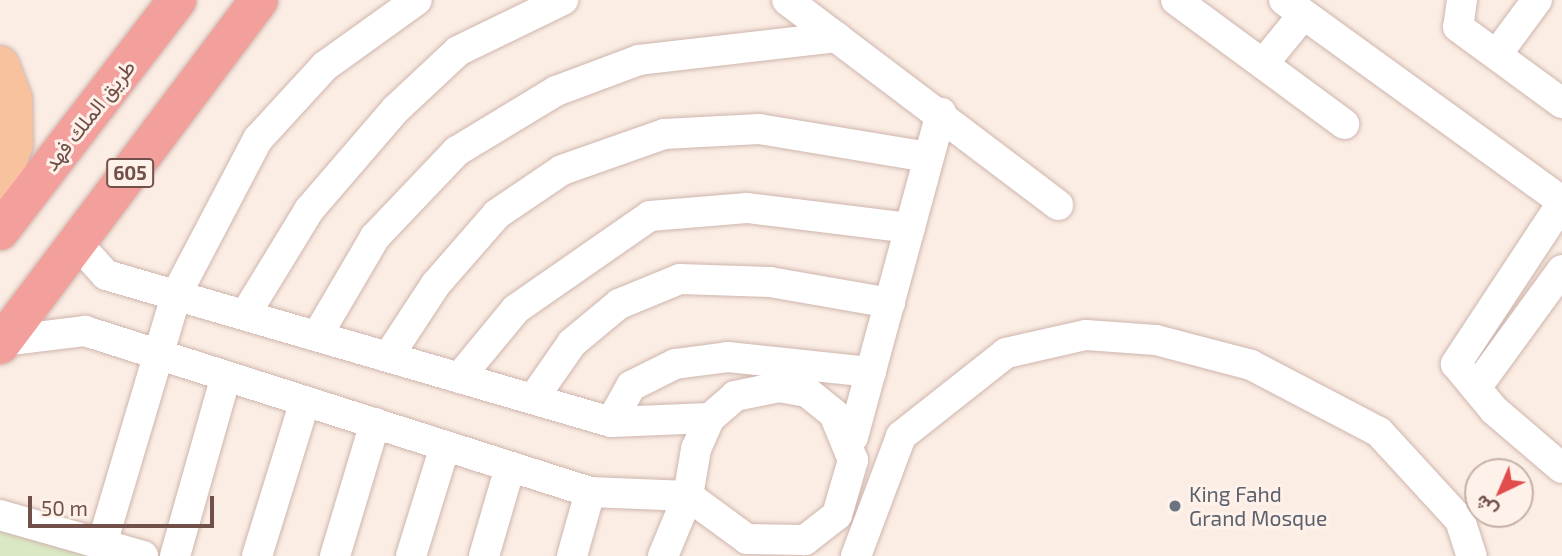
<!DOCTYPE html>
<meta charset="utf-8">
<style>
body{margin:0}
#map{position:relative;width:1562px;height:556px;overflow:hidden;background:#fbede4;font-family:"Exo 2",Vazirmatn,sans-serif}
div>[style]{position:absolute}
.green>*{inset:0;background:#dae8c3}
.roads{filter:drop-shadow(0 0 2px #ceb5ad) drop-shadow(0 0 2px #ceb5ad)}
.minor>*{height:30px;margin:-15px;padding:0 15px;transform-origin:15px;border-radius:15px;background:#fff}
.major>*{height:38px;margin:-19px;padding:0 19px;transform-origin:19px;border-radius:19px;background:#f8c29e}
.highway>*{height:38px;margin:-19px;padding:0 19px;transform-origin:19px;border-radius:19px;background:#f3a09c}
.dots>*{width:19px;height:19px;translate:-50% -50%;box-sizing:border-box;border:4px solid #fef1e9;border-radius:50%}
span{translate:-50% -50%;white-space:nowrap;text-align:center;line-height:1.15;-webkit-text-stroke:6px #fef1e9;paint-order:stroke}
.shield-label span{padding:2px 5px;background:#fef1e9;border:2px solid;border-radius:5px;-webkit-text-stroke-width:0}
.shield-label{font-size:19px;color:#72504a;font-weight:700}
.street-label{font-size:21px;color:#72504a}
.worship-label{font-size:21px;color:#5b616d}
.left{translate:0 -50%;text-align:left}
.north{position:absolute;left:1464px;top:458px;width:70px;height:70px;box-sizing:border-box;background:#fef1e9;border:2px solid #c6b1a9;border-radius:50%;rotate:224deg;font-size:19px;font-weight:700;line-height:28px;text-align:center;color:#72504a}
.north::after{content:'';display:block;margin:auto;width:24px;height:32px;background:#e14d4d;clip-path:polygon(50% 0,100% 100%,50% 72%,0 100%)}
.scale{position:absolute;left:28px;top:496px;width:186px;height:32px;box-sizing:border-box;border:4px solid #72504a;border-top:0;padding-left:9px;font-size:21px;line-height:24px;white-space:nowrap;color:#72504a;-webkit-text-stroke:5px #fef1e9;paint-order:stroke}
</style>
<div id="map">
<div class="green">
<i style="clip-path:polygon(0 518px,119px 556px,0 556px)"></i>
</div>
<div class="roads">
<div class="minor">
<i style="left:787px;top:0;width:340px;rotate:37.1deg"></i>
<i style="left:1176px;top:0;width:209px;rotate:36.4deg"></i>
<i style="left:1284px;top:0;width:343px;rotate:35.9deg"></i>
<i style="left:1462px;top:0;width:27px;rotate:98deg"></i>
<i style="left:1458px;top:27px;width:129px;rotate:36.2deg"></i>
<i style="left:1497px;top:54px;width:67px;rotate:-53.5deg"></i>
<i style="left:1263px;top:64px;width:63px;rotate:-50.8deg"></i>
<i style="left:1562px;top:203px;width:193px;rotate:123.4deg"></i>
<i style="left:1456px;top:364px;width:60px;rotate:50.4deg"></i>
<i style="left:1494px;top:410px;width:89px;rotate:40.5deg"></i>
<i style="left:77px;top:243px;width:43px;rotate:47.8deg"></i>
<i style="left:106px;top:275px;width:526px;rotate:16.23deg"></i>
<i style="left:611px;top:422px;width:99px;rotate:-2.3deg"></i>
<i style="left:245px;top:315px;width:123px;rotate:-58.6deg"></i>
<i style="left:309px;top:210px;width:132px;rotate:-49.3deg"></i>
<i style="left:395px;top:110px;width:86px;rotate:-43.1deg"></i>
<i style="left:458px;top:51px;width:117px;rotate:-25.9deg"></i>
<i style="left:317px;top:336px;width:115px;rotate:-59.6deg"></i>
<i style="left:375px;top:237px;width:119px;rotate:-46.4deg"></i>
<i style="left:457px;top:151px;width:116px;rotate:-31.2deg"></i>
<i style="left:556px;top:91px;width:89px;rotate:-20.5deg"></i>
<i style="left:639px;top:60px;width:199px;rotate:-6.6deg"></i>
<i style="left:3px;top:341px;width:83px;rotate:-7deg"></i>
<i style="left:85px;top:331px;width:530px;rotate:17.68deg"></i>
<i style="left:590px;top:492px;width:98px;rotate:2.3deg"></i>
<i style="left:688px;top:496px;width:65px;rotate:112.6deg"></i>
<i style="left:388px;top:357px;width:87px;rotate:-56.7deg"></i>
<i style="left:436px;top:284px;width:93px;rotate:-48.9deg"></i>
<i style="left:497px;top:214px;width:78px;rotate:-34.1deg"></i>
<i style="left:562px;top:170px;width:108px;rotate:-19.4deg"></i>
<i style="left:664px;top:134px;width:95px;rotate:-3deg"></i>
<i style="left:759px;top:129px;width:172px;rotate:9.4deg"></i>
<i style="left:459px;top:378px;width:89px;rotate:-50.4deg"></i>
<i style="left:516px;top:309px;width:163px;rotate:-34.8deg"></i>
<i style="left:650px;top:216px;width:97px;rotate:-4.7deg"></i>
<i style="left:747px;top:208px;width:164px;rotate:7deg"></i>
<i style="left:779px;top:387px;width:28px;rotate:10deg"></i>
<i style="left:807px;top:392px;width:35px;rotate:39deg"></i>
<i style="left:834px;top:414px;width:50px;rotate:67.6deg"></i>
<i style="left:853px;top:460px;width:57px;rotate:106.2deg"></i>
<i style="left:837px;top:515px;width:41px;rotate:142deg"></i>
<i style="left:805px;top:540px;width:58px;rotate:-179deg"></i>
<i style="left:747px;top:539px;width:73px;rotate:-143.9deg"></i>
<i style="left:688px;top:496px;width:48px;rotate:-80.3deg"></i>
<i style="left:696px;top:449px;width:34px;rotate:-66deg"></i>
<i style="left:710px;top:418px;width:33px;rotate:-41deg"></i>
<i style="left:735px;top:396px;width:45px;rotate:-11.6deg"></i>
<i style="left:1476px;top:388px;width:146px;rotate:-53.9deg"></i>
<i style="left:533px;top:399px;width:68px;rotate:-55.1deg"></i>
<i style="left:572px;top:343px;width:61px;rotate:-39.7deg"></i>
<i style="left:619px;top:304px;width:66px;rotate:-22.3deg"></i>
<i style="left:680px;top:279px;width:90px;rotate:1.9deg"></i>
<i style="left:770px;top:282px;width:122px;rotate:9.9deg"></i>
<i style="left:611px;top:422px;width:41px;rotate:-60.9deg"></i>
<i style="left:631px;top:386px;width:49px;rotate:-26.6deg"></i>
<i style="left:675px;top:364px;width:53px;rotate:-7.5deg"></i>
<i style="left:728px;top:357px;width:144px;rotate:6deg"></i>
<i style="left:853px;top:437px;width:336px;rotate:-74.8deg"></i>
<i style="left:0;top:515px;width:149px;rotate:16deg"></i>
<i style="left:102px;top:544px;width:260px;rotate:-73.4deg"></i>
<i style="left:176px;top:295px;width:176px;rotate:-62.3deg"></i>
<i style="left:258px;top:139px;width:99px;rotate:-47.5deg"></i>
<i style="left:325px;top:66px;width:113px;rotate:-35.7deg"></i>
<i style="left:175px;top:556px;width:187px;rotate:-74.2deg"></i>
<i style="left:257px;top:556px;width:162px;rotate:-72.8deg"></i>
<i style="left:335px;top:556px;width:139px;rotate:-73.3deg"></i>
<i style="left:411px;top:556px;width:115px;rotate:-72.8deg"></i>
<i style="left:484px;top:556px;width:93px;rotate:-73.7deg"></i>
<i style="left:572px;top:556px;width:66px;rotate:-74.3deg"></i>
<i style="left:856px;top:556px;width:128px;rotate:-69.4deg"></i>
<i style="left:901px;top:436px;width:134px;rotate:-38.3deg"></i>
<i style="left:1006px;top:353px;width:82px;rotate:-12.7deg"></i>
<i style="left:1086px;top:335px;width:70px;rotate:4.1deg"></i>
<i style="left:1156px;top:340px;width:98px;rotate:14.7deg"></i>
<i style="left:1251px;top:365px;width:144px;rotate:27.6deg"></i>
<i style="left:1379px;top:432px;width:120px;rotate:47.4deg"></i>
<i style="left:1460px;top:520px;width:38px;rotate:72deg"></i>
</div>
<div class="major">
<i style="left:0;top:65px;width:36px;rotate:69deg"></i>
<i style="left:13px;top:99px;width:45px;rotate:88.7deg"></i>
<i style="left:14px;top:144px;width:40px;rotate:111deg"></i>
</div>
<div class="highway">
<i style="left:0;top:231px;width:291px;rotate:-52.5deg"></i>
<i style="left:0;top:345px;width:431px;rotate:-53.1deg"></i>
</div>
</div>
<div class="dots">
<i style="left:1175px;top:506px;background:#6b7280"></i>
</div>
<div class="shield-label">
<span style="left:130px;top:173px">605</span>
</div>
<div class="street-label">
<span style="left:89px;top:115px;rotate:-52deg">طريق الملك فهد</span>
</div>
<div class="worship-label">
<span class="left" style="left:1189px;top:506px">King Fahd<br>Grand Mosque</span>
</div>
<div class="north">ش</div>
<div class="scale">50 m</div>
</div>
